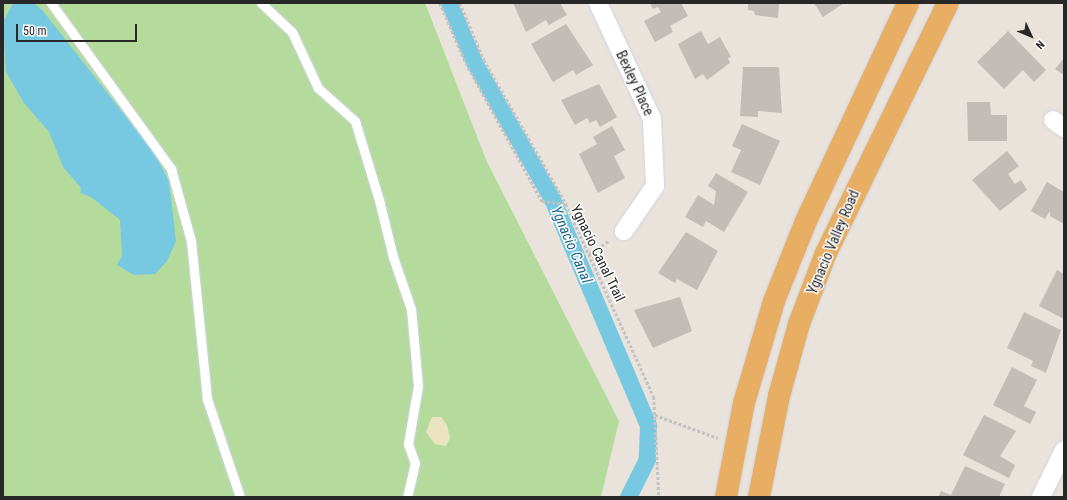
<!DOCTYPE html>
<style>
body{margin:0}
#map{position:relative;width:1067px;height:500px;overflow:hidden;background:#e9e3db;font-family:"Roboto Condensed",sans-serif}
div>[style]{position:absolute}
.green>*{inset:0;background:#b4db9c}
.sand>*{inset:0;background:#ece4c0}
.water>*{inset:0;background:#77c9e2}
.canal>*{height:17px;margin:-8.5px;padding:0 8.5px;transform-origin:8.5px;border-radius:8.5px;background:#77c9e2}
.building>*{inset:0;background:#c2bdb7}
.path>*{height:2.5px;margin-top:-1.25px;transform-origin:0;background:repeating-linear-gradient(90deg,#c3c3c3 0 3px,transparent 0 5px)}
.roads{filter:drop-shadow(0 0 1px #d0d4e0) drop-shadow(0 0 1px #d0d4e0)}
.service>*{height:9px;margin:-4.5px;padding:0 4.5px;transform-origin:4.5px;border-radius:4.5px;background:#fff}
.minor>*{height:18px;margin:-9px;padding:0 9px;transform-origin:9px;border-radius:9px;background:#fff}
.trunk>*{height:22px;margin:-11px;padding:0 11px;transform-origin:11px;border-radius:11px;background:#e8ae64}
span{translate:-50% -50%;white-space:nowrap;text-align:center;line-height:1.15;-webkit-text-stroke:3px #fff;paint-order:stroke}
.street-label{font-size:14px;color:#282828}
.water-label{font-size:15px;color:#1a678b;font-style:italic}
.frame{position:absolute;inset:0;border:4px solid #282828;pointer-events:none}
.north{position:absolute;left:1011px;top:16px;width:40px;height:40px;-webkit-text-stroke:3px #fff;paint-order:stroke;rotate:134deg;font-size:11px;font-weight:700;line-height:16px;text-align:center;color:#282828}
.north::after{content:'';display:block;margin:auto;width:14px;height:18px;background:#282828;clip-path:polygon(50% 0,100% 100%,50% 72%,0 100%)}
.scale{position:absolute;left:16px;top:24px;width:121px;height:18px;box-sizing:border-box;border:2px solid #282828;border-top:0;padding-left:5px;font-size:12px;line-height:14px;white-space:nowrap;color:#282828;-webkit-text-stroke:3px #fff;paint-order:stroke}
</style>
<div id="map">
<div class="green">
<i style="clip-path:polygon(3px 3px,425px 3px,487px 162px,619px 421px,601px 497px,3px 497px)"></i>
</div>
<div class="sand">
<i style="clip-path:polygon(432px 417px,441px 417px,447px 425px,450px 438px,446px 446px,435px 444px,426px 432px)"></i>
</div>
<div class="water">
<i style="clip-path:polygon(13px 3px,34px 3px,43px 11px,153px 151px,169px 181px,176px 241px,167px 261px,155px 274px,134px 275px,117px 265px,122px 256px,120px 220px,91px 197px,80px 193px,81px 188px,63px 167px,49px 132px,24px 103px,6px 72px,3px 22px)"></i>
</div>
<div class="canal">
<i style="left:449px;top:3px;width:64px;rotate:67deg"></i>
<i style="left:474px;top:62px;width:158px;rotate:60.3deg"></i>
<i style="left:552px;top:199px;width:246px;rotate:67deg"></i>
<i style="left:648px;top:425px;width:34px;rotate:92deg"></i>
<i style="left:647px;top:459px;width:42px;rotate:116.6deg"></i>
</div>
<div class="building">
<i style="clip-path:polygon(513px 3px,560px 3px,567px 15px,549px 25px,546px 20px,526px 32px)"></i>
<i style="clip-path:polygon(650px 3px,681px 3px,688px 16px,670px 26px,673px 32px,655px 42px,644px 21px,661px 12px,658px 7px,653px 9px)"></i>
<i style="clip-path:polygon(748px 3px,779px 3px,778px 18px,755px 15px,754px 11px,748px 10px)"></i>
<i style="clip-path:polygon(814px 3px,844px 3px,823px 17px)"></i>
<i style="clip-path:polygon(566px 24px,593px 65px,576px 75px,573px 70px,553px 82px,531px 44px)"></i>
<i style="clip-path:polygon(701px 31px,708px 44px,720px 37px,731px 57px,728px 58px,730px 63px,707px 80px,703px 74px,695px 79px,678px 44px)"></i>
<i style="clip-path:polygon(1008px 31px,1046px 70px,1034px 82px,1023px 70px,1004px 89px,977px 62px)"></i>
<i style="clip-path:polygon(1064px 58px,1064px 75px,1055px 69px)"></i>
<i style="clip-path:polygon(743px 67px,779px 67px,782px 113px,758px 111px,758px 117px,740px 116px)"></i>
<i style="clip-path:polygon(599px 84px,617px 117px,600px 127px,596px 120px,590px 123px,587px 118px,575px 125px,561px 100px)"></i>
<i style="clip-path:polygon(967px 102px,990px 102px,991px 115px,1007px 115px,1007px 141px,968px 141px)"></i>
<i style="clip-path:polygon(742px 124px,780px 141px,760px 185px,731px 172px,741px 150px,732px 146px)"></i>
<i style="clip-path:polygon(612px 126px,625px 150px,614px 156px,625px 178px,598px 193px,579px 154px,597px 144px,593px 137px)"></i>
<i style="clip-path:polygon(1007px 151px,1019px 166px,1008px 174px,1015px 184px,1021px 180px,1027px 190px,1000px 211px,972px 180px)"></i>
<i style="clip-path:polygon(716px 173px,748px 192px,724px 232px,706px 221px,703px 227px,685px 217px,698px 195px,714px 205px,716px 191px,708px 186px)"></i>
<i style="clip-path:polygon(1047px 182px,1064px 192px,1064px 224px,1050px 216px,1050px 211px,1045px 219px,1031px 211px)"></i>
<i style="clip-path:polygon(686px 232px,718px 251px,697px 290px,677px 279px,675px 283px,658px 273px)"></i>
<i style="clip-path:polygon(1057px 270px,1064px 274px,1064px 319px,1039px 306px)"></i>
<i style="clip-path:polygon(680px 297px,692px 331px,653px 348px,634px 310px)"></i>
<i style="clip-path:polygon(1024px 312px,1061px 330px,1046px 373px,1031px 366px,1033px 361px,1007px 348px)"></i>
<i style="clip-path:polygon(1012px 367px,1037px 380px,1024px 406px,1036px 412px,1030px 424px,993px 405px)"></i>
<i style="clip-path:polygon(984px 415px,1016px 431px,1000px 456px,1015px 465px,1009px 478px,963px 455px)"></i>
<i style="clip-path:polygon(965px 466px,1005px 484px,999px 497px,938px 497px,941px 491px,951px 495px)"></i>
</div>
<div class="path">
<i style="left:440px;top:3px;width:65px;rotate:66.6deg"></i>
<i style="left:466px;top:63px;width:158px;rotate:61.2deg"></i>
<i style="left:542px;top:201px;width:23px;rotate:7deg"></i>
<i style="left:460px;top:3px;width:62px;rotate:67.2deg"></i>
<i style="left:484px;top:60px;width:166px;rotate:60.3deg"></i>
<i style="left:566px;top:204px;width:212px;rotate:65.5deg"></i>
<i style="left:654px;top:397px;width:100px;rotate:87.1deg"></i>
<i style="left:589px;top:254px;width:25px;rotate:-34deg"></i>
<i style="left:655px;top:415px;width:67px;rotate:20.1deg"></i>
</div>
<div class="roads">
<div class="service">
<i style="left:51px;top:3px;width:205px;rotate:54.1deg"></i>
<i style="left:171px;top:169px;width:75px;rotate:74.5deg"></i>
<i style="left:191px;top:241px;width:159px;rotate:84.2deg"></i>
<i style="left:207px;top:399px;width:103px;rotate:71.4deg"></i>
<i style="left:261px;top:3px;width:42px;rotate:43.1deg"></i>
<i style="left:292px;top:32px;width:62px;rotate:65.1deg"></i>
<i style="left:318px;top:88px;width:50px;rotate:41.7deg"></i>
<i style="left:355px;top:121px;width:83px;rotate:73.1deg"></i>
<i style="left:379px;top:200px;width:59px;rotate:76.2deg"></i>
<i style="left:393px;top:257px;width:55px;rotate:70.9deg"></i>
<i style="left:411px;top:309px;width:77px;rotate:84.8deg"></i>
<i style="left:418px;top:386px;width:59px;rotate:99.8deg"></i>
<i style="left:408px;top:444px;width:20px;rotate:70deg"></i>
<i style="left:415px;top:463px;width:35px;rotate:103deg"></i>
</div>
<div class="minor">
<i style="left:598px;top:3px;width:128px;rotate:65deg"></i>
<i style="left:652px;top:119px;width:67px;rotate:87.4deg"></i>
<i style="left:655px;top:186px;width:55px;rotate:124.6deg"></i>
<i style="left:1053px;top:120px;width:14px;rotate:36deg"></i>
<i style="left:1041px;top:497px;width:52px;rotate:-63.9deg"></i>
</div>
<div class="trunk">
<i style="left:726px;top:497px;width:96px;rotate:-79.2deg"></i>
<i style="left:744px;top:403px;width:106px;rotate:-73.6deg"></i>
<i style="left:774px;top:301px;width:86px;rotate:-68.2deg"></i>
<i style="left:806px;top:221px;width:241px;rotate:-64.9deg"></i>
<i style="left:759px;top:497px;width:103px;rotate:-78.8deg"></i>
<i style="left:779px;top:396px;width:75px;rotate:-74.5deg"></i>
<i style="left:799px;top:324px;width:76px;rotate:-69.2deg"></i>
<i style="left:826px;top:253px;width:278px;rotate:-64deg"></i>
</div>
</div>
<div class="street-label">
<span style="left:635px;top:83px;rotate:65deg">Bexley Place</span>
<span style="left:833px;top:242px;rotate:-67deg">Ygnacio Valley Road</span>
<span style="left:598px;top:253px;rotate:64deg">Ygnacio Canal Trail</span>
</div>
<div class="water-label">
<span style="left:571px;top:245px;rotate:67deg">Ygnacio Canal</span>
</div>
<div class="frame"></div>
<div class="north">N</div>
<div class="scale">50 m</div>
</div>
